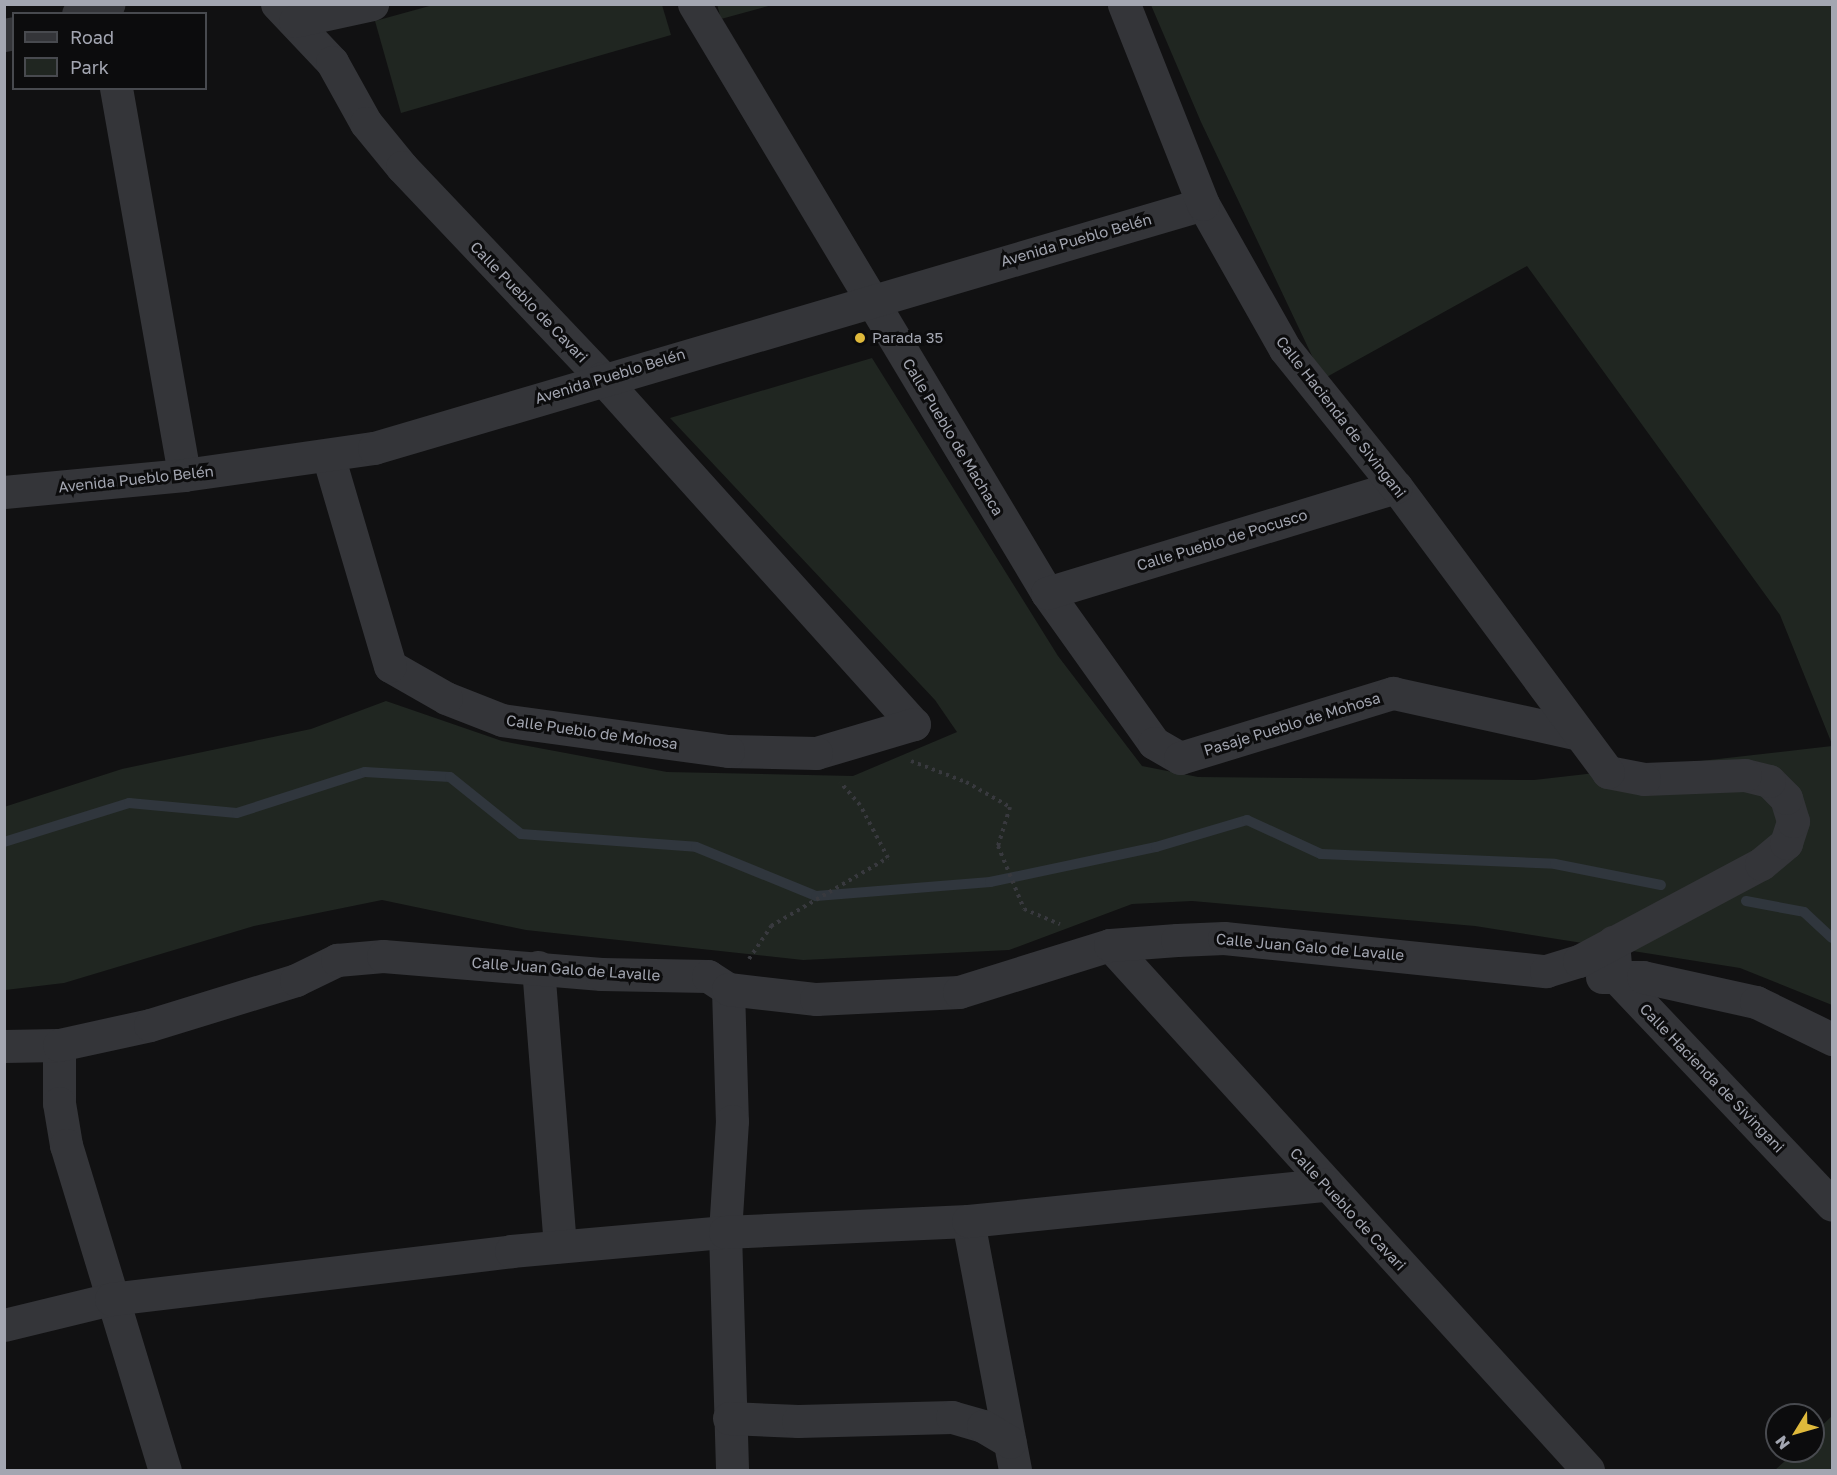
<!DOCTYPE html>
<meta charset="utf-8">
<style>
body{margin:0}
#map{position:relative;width:1837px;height:1475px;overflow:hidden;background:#111112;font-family:"Golos Text",sans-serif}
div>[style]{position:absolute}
.green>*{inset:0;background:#202621}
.stream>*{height:10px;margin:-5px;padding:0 5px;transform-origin:5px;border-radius:5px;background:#30363d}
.path>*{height:4px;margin-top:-2px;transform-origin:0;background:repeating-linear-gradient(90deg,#38393e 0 3px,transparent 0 7.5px)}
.minor>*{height:33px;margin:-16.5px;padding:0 16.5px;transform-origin:16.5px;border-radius:16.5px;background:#343539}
.dots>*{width:16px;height:16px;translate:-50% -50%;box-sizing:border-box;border:3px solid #0c0c0d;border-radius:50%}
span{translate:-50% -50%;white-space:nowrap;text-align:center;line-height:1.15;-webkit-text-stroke:6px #0c0c0d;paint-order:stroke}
.street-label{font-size:15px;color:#a3a6b1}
.poi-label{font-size:15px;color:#a3a6b1}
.left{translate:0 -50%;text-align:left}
.frame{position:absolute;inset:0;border:6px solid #a3a6b1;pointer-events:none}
.legend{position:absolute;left:12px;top:12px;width:195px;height:78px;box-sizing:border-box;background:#0c0c0d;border:2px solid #484a4f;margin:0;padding:8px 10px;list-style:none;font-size:18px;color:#a3a6b1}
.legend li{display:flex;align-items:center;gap:12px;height:30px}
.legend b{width:30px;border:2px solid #484a4f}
.north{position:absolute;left:1765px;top:1403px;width:60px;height:60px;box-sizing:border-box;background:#0c0c0d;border:2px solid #484a4f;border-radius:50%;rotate:233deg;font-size:16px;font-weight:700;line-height:24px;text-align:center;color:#a3a6b1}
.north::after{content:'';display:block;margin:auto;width:21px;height:27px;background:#dfb93b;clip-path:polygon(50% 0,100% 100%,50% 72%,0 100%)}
</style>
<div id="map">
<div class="green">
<i style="clip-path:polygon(717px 4px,772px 5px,721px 19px)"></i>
<i style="clip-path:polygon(662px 5px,671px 35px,401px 113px,375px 21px,433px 5px)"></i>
<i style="clip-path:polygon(1151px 5px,1832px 5px,1832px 744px,1780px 615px,1527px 266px,1323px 379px,1201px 122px)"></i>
<i style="clip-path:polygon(872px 358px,1058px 656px,1142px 766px,1198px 777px,1534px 780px,1832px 746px,1832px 1005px,1740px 968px,1475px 926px,1192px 901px,1132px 904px,1009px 950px,803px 960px,526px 930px,382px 900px,254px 926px,64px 983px,5px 990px,4px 807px,122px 769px,311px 729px,386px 701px,502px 741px,667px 772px,853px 776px,957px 732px,935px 700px,670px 418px)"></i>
<i style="clip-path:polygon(1832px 1416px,1832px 1470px,1775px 1470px,1796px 1451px,1813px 1451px,1813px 1434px)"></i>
</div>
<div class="stream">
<i style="left:4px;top:842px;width:131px;rotate:-17.3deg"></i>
<i style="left:129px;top:803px;width:108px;rotate:5.3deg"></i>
<i style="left:237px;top:813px;width:134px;rotate:-17.8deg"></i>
<i style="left:365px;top:772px;width:85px;rotate:3.4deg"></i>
<i style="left:450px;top:777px;width:91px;rotate:38.8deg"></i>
<i style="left:521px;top:834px;width:175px;rotate:4.2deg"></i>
<i style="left:696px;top:847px;width:130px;rotate:22.2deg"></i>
<i style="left:816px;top:896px;width:175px;rotate:-4.6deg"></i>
<i style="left:990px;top:882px;width:170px;rotate:-11.9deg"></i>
<i style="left:1156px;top:847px;width:95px;rotate:-16.5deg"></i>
<i style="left:1247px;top:820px;width:81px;rotate:24.7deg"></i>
<i style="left:1321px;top:854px;width:234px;rotate:2.4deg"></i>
<i style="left:1555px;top:864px;width:108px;rotate:11.2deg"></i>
<i style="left:1746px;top:901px;width:59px;rotate:10.7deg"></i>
<i style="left:1804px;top:912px;width:38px;rotate:43deg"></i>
</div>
<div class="path">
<i style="left:911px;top:761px;width:59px;rotate:20.9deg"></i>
<i style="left:966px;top:782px;width:51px;rotate:29.6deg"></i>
<i style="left:1010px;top:807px;width:41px;rotate:107.1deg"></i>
<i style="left:998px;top:846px;width:68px;rotate:67.6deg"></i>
<i style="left:1024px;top:909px;width:39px;rotate:23deg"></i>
<i style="left:749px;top:959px;width:40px;rotate:-56deg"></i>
<i style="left:771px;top:926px;width:135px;rotate:-30.2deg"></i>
<i style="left:888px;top:858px;width:60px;rotate:-117.8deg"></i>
<i style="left:860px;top:805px;width:30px;rotate:-131deg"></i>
</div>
<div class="minor">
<i style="left:277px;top:4px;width:80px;rotate:46.5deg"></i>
<i style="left:332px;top:62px;width:70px;rotate:60.9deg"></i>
<i style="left:366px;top:123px;width:57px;rotate:50.7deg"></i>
<i style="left:402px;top:167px;width:291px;rotate:46.5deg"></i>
<i style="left:602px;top:378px;width:466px;rotate:48deg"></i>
<i style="left:914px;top:724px;width:102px;rotate:163.5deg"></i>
<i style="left:816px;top:753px;width:88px;rotate:-178.7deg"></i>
<i style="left:728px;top:751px;width:228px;rotate:-172.2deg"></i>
<i style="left:502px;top:720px;width:60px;rotate:-158.6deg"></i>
<i style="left:446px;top:698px;width:64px;rotate:-150.3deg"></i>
<i style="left:390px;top:666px;width:220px;rotate:-106.4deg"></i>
<i style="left:694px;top:4px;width:687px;rotate:59.06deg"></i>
<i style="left:1047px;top:593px;width:184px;rotate:54.5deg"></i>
<i style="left:1154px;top:743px;width:30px;rotate:30deg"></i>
<i style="left:1180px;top:758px;width:223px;rotate:-17deg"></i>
<i style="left:1393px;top:693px;width:190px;rotate:12.4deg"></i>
<i style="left:78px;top:14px;width:32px;rotate:-18deg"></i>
<i style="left:295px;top:21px;width:79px;rotate:-12.4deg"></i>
<i style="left:4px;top:35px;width:10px;rotate:-11deg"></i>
<i style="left:116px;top:88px;width:393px;rotate:80deg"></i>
<i style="left:4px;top:492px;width:181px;rotate:-5.4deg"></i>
<i style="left:184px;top:475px;width:192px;rotate:-8.1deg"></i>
<i style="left:374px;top:448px;width:864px;rotate:-16.4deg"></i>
<i style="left:1047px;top:593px;width:365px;rotate:-16.9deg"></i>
<i style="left:1613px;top:942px;width:35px;rotate:85deg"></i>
<i style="left:1616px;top:977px;width:314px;rotate:46.5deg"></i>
<i style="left:1110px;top:945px;width:710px;rotate:47.68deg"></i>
<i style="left:538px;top:967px;width:280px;rotate:85.5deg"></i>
<i style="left:1602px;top:977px;width:41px"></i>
<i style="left:1643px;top:977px;width:116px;rotate:12.5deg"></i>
<i style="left:1756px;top:1002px;width:85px;rotate:26deg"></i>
<i style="left:728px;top:989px;width:132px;rotate:88.3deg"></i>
<i style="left:732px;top:1121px;width:111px;rotate:93.6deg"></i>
<i style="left:725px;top:1232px;width:238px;rotate:88.3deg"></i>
<i style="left:59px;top:1045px;width:58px;rotate:90deg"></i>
<i style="left:59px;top:1103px;width:43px;rotate:80.5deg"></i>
<i style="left:66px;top:1145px;width:340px;rotate:73.1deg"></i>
<i style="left:4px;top:1046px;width:55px;rotate:-1deg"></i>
<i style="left:59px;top:1045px;width:93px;rotate:-12.4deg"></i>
<i style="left:150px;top:1025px;width:153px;rotate:-17.1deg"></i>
<i style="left:296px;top:980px;width:46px;rotate:-26deg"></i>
<i style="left:337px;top:960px;width:46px;rotate:-5deg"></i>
<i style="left:383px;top:956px;width:219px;rotate:4.7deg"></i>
<i style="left:601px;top:974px;width:107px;rotate:1.1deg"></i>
<i style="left:708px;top:976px;width:24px;rotate:33deg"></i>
<i style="left:728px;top:989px;width:89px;rotate:6.5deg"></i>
<i style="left:816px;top:999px;width:143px;rotate:-2.8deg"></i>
<i style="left:959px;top:992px;width:158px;rotate:-17.3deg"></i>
<i style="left:1110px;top:945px;width:67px;rotate:-4.3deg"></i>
<i style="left:1177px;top:940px;width:47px;rotate:-2.4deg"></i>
<i style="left:1224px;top:938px;width:324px;rotate:5.9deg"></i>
<i style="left:1546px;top:971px;width:34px;rotate:-17deg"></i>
<i style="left:1579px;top:961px;width:206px;rotate:-28.1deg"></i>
<i style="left:1761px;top:864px;width:33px;rotate:-40deg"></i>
<i style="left:1786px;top:843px;width:23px;rotate:-72deg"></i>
<i style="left:1793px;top:821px;width:24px;rotate:-107deg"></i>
<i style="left:1786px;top:798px;width:24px;rotate:-135deg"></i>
<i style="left:1769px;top:781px;width:25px;rotate:-166deg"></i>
<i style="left:1745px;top:775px;width:101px;rotate:177.7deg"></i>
<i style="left:1644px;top:779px;width:37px;rotate:-169deg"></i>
<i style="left:1608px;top:772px;width:355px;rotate:-126.6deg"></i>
<i style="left:1396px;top:487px;width:177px;rotate:-128.8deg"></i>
<i style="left:1285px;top:349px;width:167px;rotate:-119.5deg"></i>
<i style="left:1203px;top:204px;width:215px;rotate:-111.6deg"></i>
<i style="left:968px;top:1221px;width:253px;rotate:79.3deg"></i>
<i style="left:4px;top:1325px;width:110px;rotate:-13.7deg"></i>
<i style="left:111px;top:1299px;width:403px;rotate:-6.8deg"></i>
<i style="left:511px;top:1251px;width:215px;rotate:-5.1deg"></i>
<i style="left:725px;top:1232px;width:243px;rotate:-2.6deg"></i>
<i style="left:968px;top:1221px;width:359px;rotate:-5.8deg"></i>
<i style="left:729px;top:1418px;width:69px;rotate:2.5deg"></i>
<i style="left:798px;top:1421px;width:154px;rotate:-1.5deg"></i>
<i style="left:952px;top:1417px;width:32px;rotate:16deg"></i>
<i style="left:983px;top:1426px;width:31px;rotate:31deg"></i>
</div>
<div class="dots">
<i style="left:860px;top:338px;background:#dfb93b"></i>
</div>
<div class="street-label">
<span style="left:1076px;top:240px;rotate:-16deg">Avenida Pueblo Belén</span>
<span style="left:529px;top:302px;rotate:46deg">Calle Pueblo de Cavari</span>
<span style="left:610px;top:376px;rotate:-17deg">Avenida Pueblo Belén</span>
<span style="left:1341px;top:417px;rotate:52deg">Calle Hacienda de Sivingani</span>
<span style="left:953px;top:437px;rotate:59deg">Calle Pueblo de Machaca</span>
<span style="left:136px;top:479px;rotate:-6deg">Avenida Pueblo Belén</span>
<span style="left:1222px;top:540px;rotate:-17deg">Calle Pueblo de Pocusco</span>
<span style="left:1292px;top:724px;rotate:-17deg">Pasaje Pueblo de Mohosa</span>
<span style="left:592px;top:732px;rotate:8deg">Calle Pueblo de Mohosa</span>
<span style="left:1310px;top:947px;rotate:5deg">Calle Juan Galo de Lavalle</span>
<span style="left:566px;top:969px;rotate:4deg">Calle Juan Galo de Lavalle</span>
<span style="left:1712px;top:1078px;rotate:46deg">Calle Hacienda de Sivingani</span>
<span style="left:1348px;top:1209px;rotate:47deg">Calle Pueblo de Cavari</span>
</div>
<div class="poi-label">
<span class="left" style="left:872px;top:338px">Parada 35</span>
</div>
<div class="frame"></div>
<ul class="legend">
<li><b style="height:8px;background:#343539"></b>Road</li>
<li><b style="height:16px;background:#202621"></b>Park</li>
</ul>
<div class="north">N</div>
</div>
